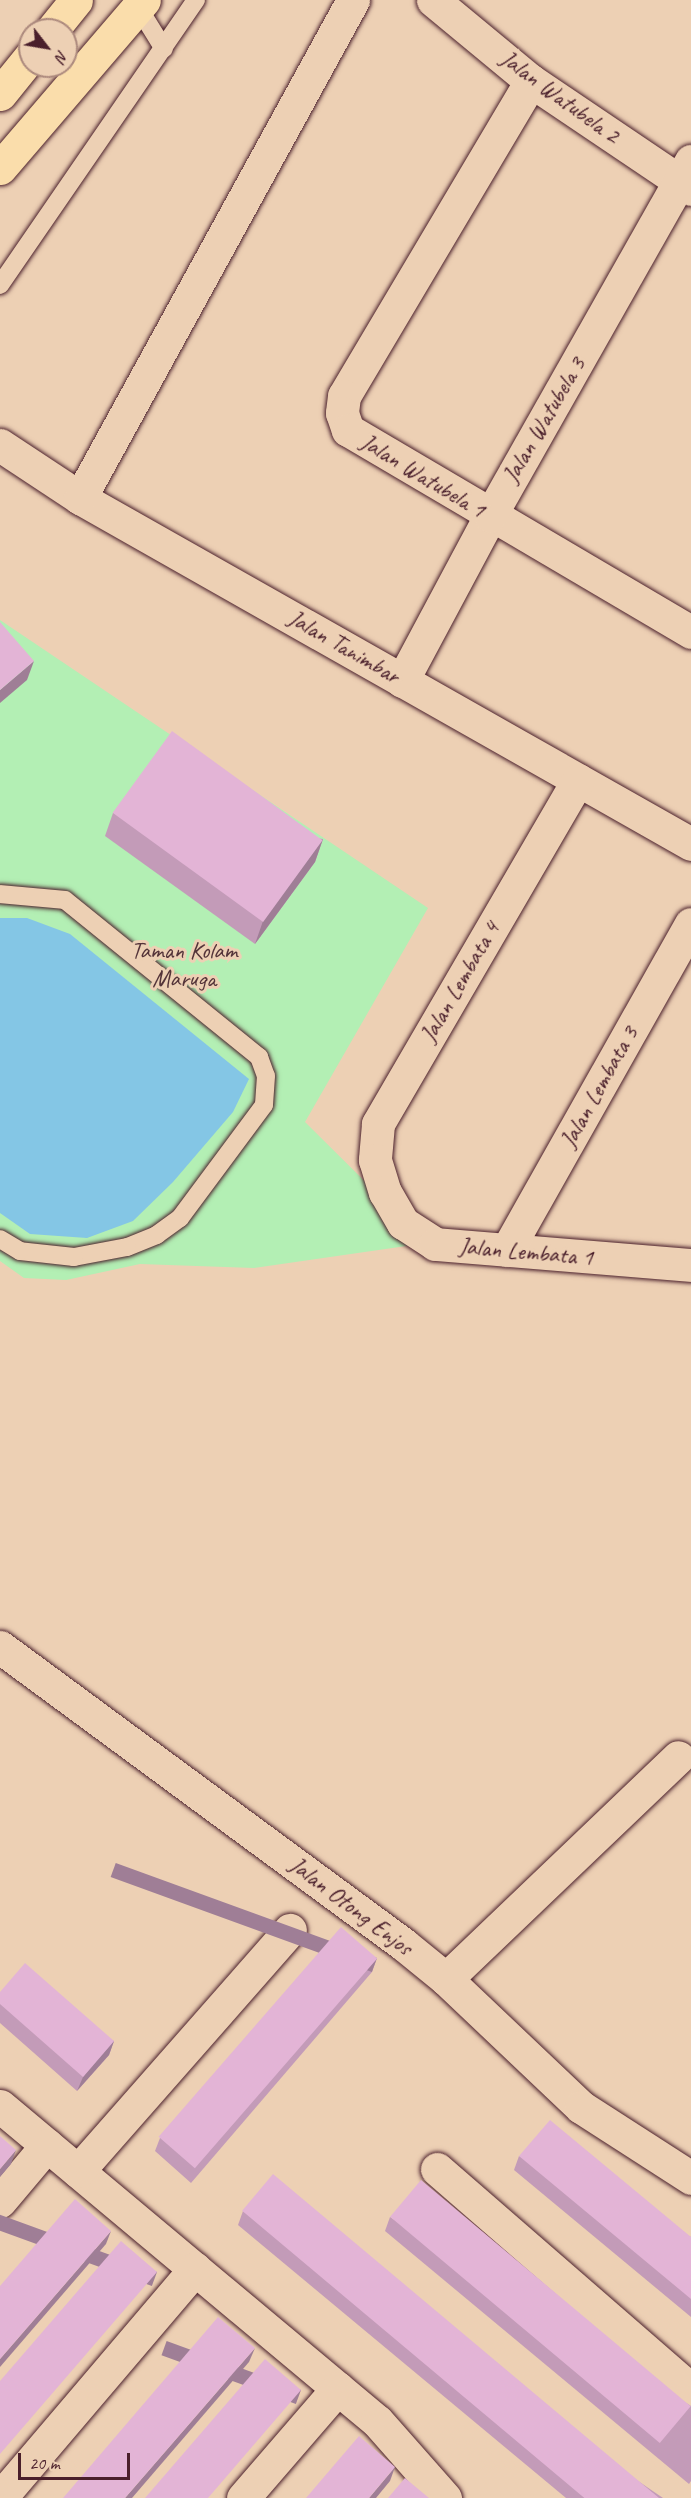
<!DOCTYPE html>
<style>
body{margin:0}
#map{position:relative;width:691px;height:2498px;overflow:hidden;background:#edd0b4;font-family:Caveat,sans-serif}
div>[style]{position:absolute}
.green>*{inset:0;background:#b3efb4}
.water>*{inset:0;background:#84c6e5}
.roads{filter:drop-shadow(0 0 2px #4a1f2b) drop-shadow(0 0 2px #4a1f2b)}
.service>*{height:18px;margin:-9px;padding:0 9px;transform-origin:9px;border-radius:9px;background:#edd0b4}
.minor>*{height:33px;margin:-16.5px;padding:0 16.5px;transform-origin:16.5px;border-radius:16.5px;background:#edd0b4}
.primary>*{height:33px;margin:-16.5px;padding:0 16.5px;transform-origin:16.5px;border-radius:16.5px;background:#faddab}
.wall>*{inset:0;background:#c39bb8}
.shaded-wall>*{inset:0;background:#9f7e96;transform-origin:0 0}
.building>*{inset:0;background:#e3b4d6;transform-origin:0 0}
span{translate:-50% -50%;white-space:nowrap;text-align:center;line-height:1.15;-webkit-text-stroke:6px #edd0b4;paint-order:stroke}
.street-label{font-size:24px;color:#4a1f2b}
.park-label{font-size:24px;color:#543439}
.north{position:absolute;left:18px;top:18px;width:60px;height:60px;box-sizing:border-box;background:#edd0b4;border:2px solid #ac897d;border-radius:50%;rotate:121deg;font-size:16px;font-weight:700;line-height:24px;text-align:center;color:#4a1f2b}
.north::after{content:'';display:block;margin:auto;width:21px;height:27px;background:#4a1f2b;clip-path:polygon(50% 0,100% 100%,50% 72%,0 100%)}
.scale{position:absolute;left:18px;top:2453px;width:112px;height:27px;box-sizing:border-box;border:3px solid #4a1f2b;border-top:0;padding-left:8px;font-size:18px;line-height:21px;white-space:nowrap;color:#4a1f2b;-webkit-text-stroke:4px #edd0b4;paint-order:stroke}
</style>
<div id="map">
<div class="green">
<i style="clip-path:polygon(0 620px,428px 908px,305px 1122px,427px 1243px,254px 1268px,140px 1264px,66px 1280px,24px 1278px,0 1261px)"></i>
</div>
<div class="water">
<i style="clip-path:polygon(0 918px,27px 918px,70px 934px,249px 1079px,233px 1112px,173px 1182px,133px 1221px,87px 1238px,30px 1234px,0 1213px)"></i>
</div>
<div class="roads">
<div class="service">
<i style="left:138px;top:7px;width:49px;rotate:58.2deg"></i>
<i style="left:0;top:285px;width:346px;rotate:-55.5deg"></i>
<i style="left:0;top:894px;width:65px;rotate:5.3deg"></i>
<i style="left:65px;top:900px;width:250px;rotate:39deg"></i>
<i style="left:259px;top:1057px;width:20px;rotate:70deg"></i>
<i style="left:266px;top:1076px;width:29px;rotate:94deg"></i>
<i style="left:264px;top:1105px;width:141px;rotate:126.6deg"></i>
<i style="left:180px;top:1218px;width:29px;rotate:144deg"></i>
<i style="left:157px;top:1235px;width:32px;rotate:158deg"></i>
<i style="left:127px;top:1247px;width:54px;rotate:169.3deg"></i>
<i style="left:74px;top:1257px;width:54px;rotate:-173.7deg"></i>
<i style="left:20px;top:1251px;width:23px;rotate:-149deg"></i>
</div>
<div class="minor">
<i style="left:433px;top:0;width:127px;rotate:39.6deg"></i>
<i style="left:531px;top:81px;width:193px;rotate:34deg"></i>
<i style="left:531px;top:81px;width:366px;rotate:120.7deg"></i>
<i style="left:344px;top:396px;width:17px;rotate:97deg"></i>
<i style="left:342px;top:413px;width:18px;rotate:71deg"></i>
<i style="left:348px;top:430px;width:398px;rotate:30.5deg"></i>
<i style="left:0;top:445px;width:96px;rotate:33.5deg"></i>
<i style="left:80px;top:498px;width:702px;rotate:29.52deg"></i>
<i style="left:80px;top:498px;width:568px;rotate:-61.27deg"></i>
<i style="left:402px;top:681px;width:187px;rotate:-61.9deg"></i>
<i style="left:490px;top:516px;width:408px;rotate:-60.5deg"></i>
<i style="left:578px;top:780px;width:398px;rotate:120.2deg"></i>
<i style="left:378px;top:1124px;width:36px;rotate:95deg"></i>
<i style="left:375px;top:1160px;width:34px;rotate:73deg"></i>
<i style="left:385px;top:1192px;width:36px;rotate:60deg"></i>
<i style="left:403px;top:1223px;width:38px;rotate:33deg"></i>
<i style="left:435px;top:1244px;width:257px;rotate:4.7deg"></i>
<i style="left:507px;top:1250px;width:374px;rotate:-60.6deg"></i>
<i style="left:0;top:1647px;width:501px;rotate:36.39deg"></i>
<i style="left:403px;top:1944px;width:55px;rotate:39.1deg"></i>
<i style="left:446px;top:1979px;width:186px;rotate:43.5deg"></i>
<i style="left:581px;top:2107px;width:131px;rotate:32.8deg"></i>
<i style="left:446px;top:1979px;width:321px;rotate:-43.7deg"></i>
<i style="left:0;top:2106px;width:491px;rotate:39.9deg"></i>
<i style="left:377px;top:2421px;width:103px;rotate:48.6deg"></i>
<i style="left:437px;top:2169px;width:337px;rotate:41deg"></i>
<i style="left:78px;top:2171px;width:321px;rotate:-48.7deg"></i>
<i style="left:0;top:2201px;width:73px;rotate:-50deg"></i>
<i style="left:0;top:2498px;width:301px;rotate:-49.6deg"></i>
<i style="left:243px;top:2498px;width:145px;rotate:-49.2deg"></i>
</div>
<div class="primary">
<i style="left:52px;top:30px;width:38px;rotate:-51deg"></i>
<i style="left:0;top:94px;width:48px;rotate:-51deg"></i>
<i style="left:0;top:168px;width:221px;rotate:-49.4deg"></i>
</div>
</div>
<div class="wall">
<i style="clip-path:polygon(113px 813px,323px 839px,315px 862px,255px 944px,105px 836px)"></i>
<i style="clip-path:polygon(377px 1958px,372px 1972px,191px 2183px,155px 2151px,160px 2138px)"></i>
<i style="clip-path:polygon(0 1992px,114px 2041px,109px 2055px,77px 2091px,0 2023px)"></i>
<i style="clip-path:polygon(519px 2156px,691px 2237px,691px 2317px,514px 2170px)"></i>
<i style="clip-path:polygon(243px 2211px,663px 2498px,566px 2498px,238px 2225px)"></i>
<i style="clip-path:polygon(390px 2217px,691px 2406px,691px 2481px,689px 2484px,385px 2231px)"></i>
</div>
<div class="shaded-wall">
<i style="clip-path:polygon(34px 661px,27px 680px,0 703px,0 690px)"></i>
<i style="clip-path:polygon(323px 839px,315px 862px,255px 944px,263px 921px)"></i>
<i style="left:377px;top:1958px;width:15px;height:278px;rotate:110deg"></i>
<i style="clip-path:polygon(114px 2041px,109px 2055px,77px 2091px,83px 2077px)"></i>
<i style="clip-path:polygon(16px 2150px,11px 2164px,0 2177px,0 2169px)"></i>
<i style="clip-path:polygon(111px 2231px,106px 2244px,0 2367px,0 2359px)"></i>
<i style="left:157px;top:2272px;width:15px;height:240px;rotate:110deg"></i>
<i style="clip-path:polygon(255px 2348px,249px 2362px,132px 2498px,125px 2498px)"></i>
<i style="left:301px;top:2390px;width:15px;height:143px;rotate:110deg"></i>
<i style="clip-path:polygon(395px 2467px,390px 2481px,376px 2498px,369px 2498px)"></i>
</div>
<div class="building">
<i style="clip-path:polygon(0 622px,34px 661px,0 690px)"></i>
<i style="left:172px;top:731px;width:186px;height:101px;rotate:36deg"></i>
<i style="left:341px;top:1927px;width:48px;height:278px;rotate:41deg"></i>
<i style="clip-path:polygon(25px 1963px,114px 2041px,83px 2077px,0 2004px,0 1992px)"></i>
<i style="clip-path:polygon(550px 2120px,691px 2237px,691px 2299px,519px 2156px)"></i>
<i style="clip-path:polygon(0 2136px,16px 2150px,0 2169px)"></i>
<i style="left:273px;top:2174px;width:507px;height:48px;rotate:40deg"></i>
<i style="left:421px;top:2180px;width:352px;height:48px;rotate:40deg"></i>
<i style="clip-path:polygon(75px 2199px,111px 2231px,0 2359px,0 2286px)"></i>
<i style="clip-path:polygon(121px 2241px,157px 2272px,0 2454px,0 2381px)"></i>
<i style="clip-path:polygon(218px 2317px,255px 2348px,125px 2498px,63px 2498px)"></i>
<i style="clip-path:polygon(265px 2359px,301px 2390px,208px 2498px,145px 2498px)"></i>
<i style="clip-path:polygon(359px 2436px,395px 2467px,369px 2498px,306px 2498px)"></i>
<i style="clip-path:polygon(405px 2478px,429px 2498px,388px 2498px)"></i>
</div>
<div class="street-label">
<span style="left:560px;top:97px;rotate:36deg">Jalan Watubela 2</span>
<span style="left:544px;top:420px;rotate:-60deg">Jalan Watubela 3</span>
<span style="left:423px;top:476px;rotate:31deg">Jalan Watubela 1</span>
<span style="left:344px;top:647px;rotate:30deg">Jalan Tanimbar</span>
<span style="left:460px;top:982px;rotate:-60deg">Jalan Lembata 4</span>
<span style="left:599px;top:1087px;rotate:-61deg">Jalan Lembata 3</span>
<span style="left:526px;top:1252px;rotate:5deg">Jalan Lembata 1</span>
<span style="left:351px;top:1906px;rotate:37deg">Jalan Otong Enjos</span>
</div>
<div class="park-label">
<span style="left:184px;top:965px">Taman Kolam<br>Maruga</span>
</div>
<div class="north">N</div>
<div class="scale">20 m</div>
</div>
